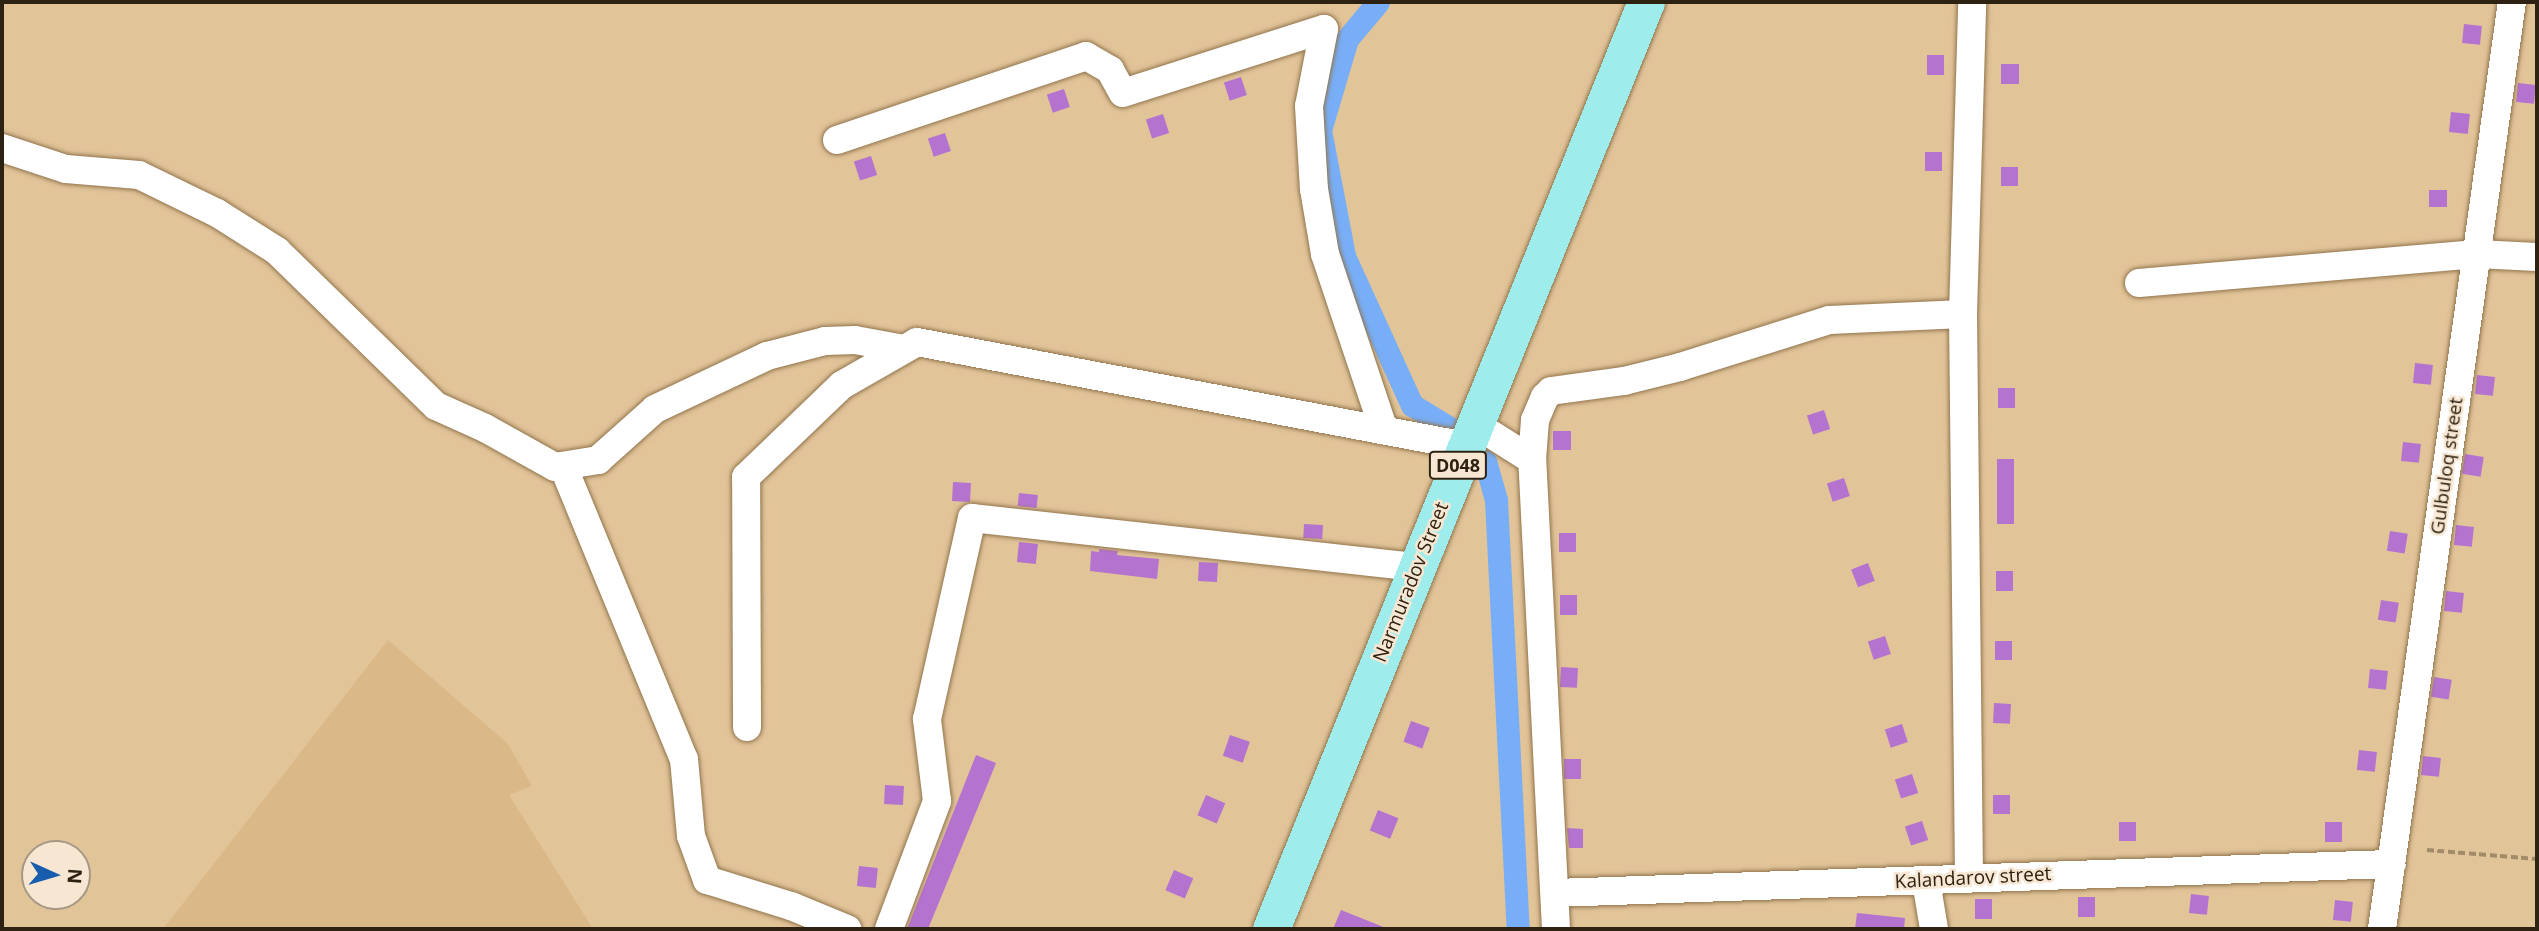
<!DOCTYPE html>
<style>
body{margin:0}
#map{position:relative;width:2539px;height:931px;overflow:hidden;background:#e2c499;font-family:"Open Sans",sans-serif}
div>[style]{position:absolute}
.built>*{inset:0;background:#dbb887}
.canal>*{height:23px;margin:-11.5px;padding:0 11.5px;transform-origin:11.5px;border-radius:11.5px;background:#78aef7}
.building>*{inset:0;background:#b573d0;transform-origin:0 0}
.path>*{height:3.5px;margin-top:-1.75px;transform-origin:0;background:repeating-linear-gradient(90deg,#a28b69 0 7px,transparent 0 10.5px)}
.roads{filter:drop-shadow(0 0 2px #91754d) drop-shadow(0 0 2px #91754d)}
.minor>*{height:28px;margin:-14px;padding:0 14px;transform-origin:14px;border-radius:14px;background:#fff}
.major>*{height:37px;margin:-18.5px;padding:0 18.5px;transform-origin:18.5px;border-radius:18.5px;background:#9feced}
span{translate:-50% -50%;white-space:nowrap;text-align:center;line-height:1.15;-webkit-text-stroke:5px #f7e7d2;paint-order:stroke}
.shield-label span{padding:2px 5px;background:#f7e7d2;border:2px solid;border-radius:5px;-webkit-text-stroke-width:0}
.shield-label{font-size:18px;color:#2d2211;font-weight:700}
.street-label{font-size:19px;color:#2d2211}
.frame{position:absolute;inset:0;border:4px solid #2d2211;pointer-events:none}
.north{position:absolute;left:21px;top:840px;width:70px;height:70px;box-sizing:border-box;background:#f7e7d2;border:2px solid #a69885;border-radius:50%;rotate:94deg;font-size:19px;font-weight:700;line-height:28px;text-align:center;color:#2d2211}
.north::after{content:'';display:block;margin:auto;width:24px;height:32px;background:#185dad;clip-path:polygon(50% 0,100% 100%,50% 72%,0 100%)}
</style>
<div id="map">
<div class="built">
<i style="clip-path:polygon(388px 640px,508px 744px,532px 786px,509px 795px,593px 929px,163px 929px)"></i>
</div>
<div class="canal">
<i style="left:1378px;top:2px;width:48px;rotate:130deg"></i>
<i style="left:1347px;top:39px;width:95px;rotate:106.5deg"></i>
<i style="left:1320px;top:130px;width:128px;rotate:79.2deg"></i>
<i style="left:1344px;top:256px;width:164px;rotate:65.5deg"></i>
<i style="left:1412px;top:405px;width:48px;rotate:31.4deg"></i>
<i style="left:1485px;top:461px;width:41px;rotate:74.2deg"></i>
<i style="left:1496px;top:500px;width:430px;rotate:87.1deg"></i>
</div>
<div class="building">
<i style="left:2464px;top:24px;width:18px;height:19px;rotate:6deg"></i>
<i style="left:1927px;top:55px;width:17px;height:20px"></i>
<i style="left:2001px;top:64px;width:18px;height:20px"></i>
<i style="left:1241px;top:77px;width:19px;height:18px;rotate:72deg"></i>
<i style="left:2518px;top:83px;width:18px;height:19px;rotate:6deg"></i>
<i style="left:1064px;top:89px;width:19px;height:18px;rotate:72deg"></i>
<i style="left:2451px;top:112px;width:19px;height:20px;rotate:6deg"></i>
<i style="left:1163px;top:114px;width:20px;height:18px;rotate:72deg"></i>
<i style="left:945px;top:133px;width:19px;height:18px;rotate:72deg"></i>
<i style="left:1925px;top:152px;width:17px;height:19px"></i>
<i style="left:871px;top:156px;width:20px;height:18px;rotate:72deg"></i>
<i style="left:2001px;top:167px;width:17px;height:19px"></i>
<i style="left:2429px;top:190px;width:18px;height:17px"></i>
<i style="left:2415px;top:363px;width:18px;height:20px;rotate:6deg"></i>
<i style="left:2477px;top:375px;width:18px;height:19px;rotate:6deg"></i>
<i style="left:1998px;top:388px;width:17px;height:20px"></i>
<i style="left:1824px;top:410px;width:20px;height:18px;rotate:72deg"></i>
<i style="left:1553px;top:431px;width:18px;height:19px"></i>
<i style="left:2403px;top:442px;width:18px;height:19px;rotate:6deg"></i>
<i style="left:2465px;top:454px;width:19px;height:20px;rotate:9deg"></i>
<i style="left:1997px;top:459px;width:17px;height:65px"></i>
<i style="left:1844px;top:478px;width:19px;height:18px;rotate:72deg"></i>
<i style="left:953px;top:482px;width:18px;height:19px;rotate:3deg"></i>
<i style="left:1019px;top:493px;width:19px;height:13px;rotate:6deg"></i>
<i style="left:1304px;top:524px;width:19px;height:14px;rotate:3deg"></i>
<i style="left:2456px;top:525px;width:18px;height:20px;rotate:6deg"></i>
<i style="left:2390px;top:531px;width:18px;height:20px;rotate:9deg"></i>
<i style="left:1559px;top:533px;width:17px;height:19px"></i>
<i style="left:1019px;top:542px;width:19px;height:20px;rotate:6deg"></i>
<i style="clip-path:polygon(1099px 549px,1118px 551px,1117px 555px,1159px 559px,1157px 579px,1090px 571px,1091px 551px,1099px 552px)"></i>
<i style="left:1199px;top:562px;width:19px;height:19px;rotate:3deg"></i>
<i style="left:1868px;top:563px;width:19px;height:18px;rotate:69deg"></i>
<i style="left:1996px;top:571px;width:17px;height:20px"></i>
<i style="left:2446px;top:591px;width:18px;height:20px;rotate:6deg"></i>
<i style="left:1560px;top:595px;width:17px;height:20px"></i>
<i style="left:2381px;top:600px;width:18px;height:20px;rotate:9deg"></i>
<i style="left:1885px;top:636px;width:19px;height:18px;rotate:72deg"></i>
<i style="left:1995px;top:641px;width:17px;height:19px"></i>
<i style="left:1561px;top:667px;width:17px;height:20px;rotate:3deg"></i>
<i style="left:2370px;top:669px;width:18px;height:19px;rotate:6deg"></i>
<i style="left:2434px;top:677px;width:18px;height:20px;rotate:9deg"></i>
<i style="left:1994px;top:703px;width:17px;height:20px;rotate:3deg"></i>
<i style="left:1411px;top:721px;width:20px;height:22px;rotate:20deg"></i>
<i style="left:1902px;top:724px;width:19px;height:18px;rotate:72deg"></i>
<i style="left:1230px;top:735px;width:21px;height:22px;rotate:19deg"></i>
<i style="left:2359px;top:750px;width:18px;height:20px;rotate:6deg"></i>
<i style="clip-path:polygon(976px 755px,996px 763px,988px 783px,928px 929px,907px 929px)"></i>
<i style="left:2423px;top:756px;width:18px;height:19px;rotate:6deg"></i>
<i style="left:1564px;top:759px;width:17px;height:20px"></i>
<i style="left:1912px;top:774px;width:20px;height:18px;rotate:72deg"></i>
<i style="left:885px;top:785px;width:19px;height:19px;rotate:3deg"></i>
<i style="left:1206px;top:795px;width:21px;height:22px;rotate:23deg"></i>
<i style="left:1993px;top:795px;width:17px;height:19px"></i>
<i style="left:1378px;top:810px;width:22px;height:22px;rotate:22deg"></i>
<i style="left:1922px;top:821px;width:20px;height:18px;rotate:72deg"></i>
<i style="left:2119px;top:822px;width:17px;height:19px"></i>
<i style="left:2325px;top:822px;width:17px;height:20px"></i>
<i style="clip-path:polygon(1567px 828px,1583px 829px,1583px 848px,1569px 848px)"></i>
<i style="left:859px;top:866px;width:19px;height:20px;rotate:6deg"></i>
<i style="left:1174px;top:870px;width:21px;height:22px;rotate:23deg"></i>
<i style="left:2191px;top:894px;width:18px;height:19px;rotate:6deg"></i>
<i style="left:2078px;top:897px;width:17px;height:20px"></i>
<i style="left:1975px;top:899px;width:17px;height:20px"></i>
<i style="left:2335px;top:900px;width:18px;height:20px;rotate:6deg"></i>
<i style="clip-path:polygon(1341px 910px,1386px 928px,1385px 929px,1333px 929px)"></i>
<i style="clip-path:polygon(1857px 913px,1905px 918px,1904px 929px,1855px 929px)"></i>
</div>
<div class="path">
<i style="left:2427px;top:850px;width:110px;rotate:4.7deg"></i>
</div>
<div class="roads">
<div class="minor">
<i style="left:837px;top:140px;width:263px;rotate:-18.6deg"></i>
<i style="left:1086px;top:56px;width:28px;rotate:30deg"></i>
<i style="left:1110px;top:70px;width:26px;rotate:61deg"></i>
<i style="left:1123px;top:93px;width:211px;rotate:-17.7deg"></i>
<i style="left:1324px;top:29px;width:78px;rotate:101deg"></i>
<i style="left:1309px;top:106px;width:83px;rotate:86.6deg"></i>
<i style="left:1314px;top:189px;width:66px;rotate:80.4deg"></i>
<i style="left:1325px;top:254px;width:186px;rotate:71.5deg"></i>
<i style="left:2px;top:148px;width:67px;rotate:18.2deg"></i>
<i style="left:66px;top:169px;width:73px;rotate:4.7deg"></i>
<i style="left:139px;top:175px;width:87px;rotate:26deg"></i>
<i style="left:217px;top:213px;width:71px;rotate:32.3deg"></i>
<i style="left:277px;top:251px;width:222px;rotate:44.3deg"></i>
<i style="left:436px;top:406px;width:54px;rotate:24.2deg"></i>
<i style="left:485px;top:428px;width:80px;rotate:29.1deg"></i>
<i style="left:555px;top:467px;width:44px;rotate:-9.2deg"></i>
<i style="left:598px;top:460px;width:76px;rotate:-41.8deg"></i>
<i style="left:655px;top:409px;width:124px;rotate:-25.3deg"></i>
<i style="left:767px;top:356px;width:60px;rotate:-14.5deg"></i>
<i style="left:825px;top:341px;width:30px;rotate:-2deg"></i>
<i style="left:855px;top:340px;width:50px;rotate:10.4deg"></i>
<i style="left:2139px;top:283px;width:339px;rotate:-4.9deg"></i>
<i style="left:2477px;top:254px;width:60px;rotate:2.9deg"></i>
<i style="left:1475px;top:424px;width:67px;rotate:32.3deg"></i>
<i style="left:563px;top:466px;width:317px;rotate:67.6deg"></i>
<i style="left:684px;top:759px;width:77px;rotate:84.8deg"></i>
<i style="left:691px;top:836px;width:47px;rotate:70deg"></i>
<i style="left:707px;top:880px;width:88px;rotate:17.2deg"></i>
<i style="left:791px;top:906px;width:61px;rotate:22.3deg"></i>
<i style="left:747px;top:727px;width:250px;rotate:-90.2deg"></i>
<i style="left:746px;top:477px;width:133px;rotate:-43.8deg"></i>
<i style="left:842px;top:385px;width:86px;rotate:-29.8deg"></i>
<i style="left:917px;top:342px;width:559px;rotate:10.73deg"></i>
<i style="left:1969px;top:877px;width:563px;rotate:-90.61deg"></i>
<i style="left:1963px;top:314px;width:312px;rotate:-88.3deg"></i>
<i style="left:1926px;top:881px;width:49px;rotate:80.5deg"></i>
<i style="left:1555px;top:893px;width:837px;rotate:-1.99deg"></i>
<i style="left:889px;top:929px;width:137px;rotate:-69.4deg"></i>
<i style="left:937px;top:801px;width:83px;rotate:-97deg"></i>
<i style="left:927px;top:719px;width:206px;rotate:-77.4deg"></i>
<i style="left:972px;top:518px;width:449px;rotate:6.3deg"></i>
<i style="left:1556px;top:929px;width:470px;rotate:-92.9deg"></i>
<i style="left:1532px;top:460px;width:40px;rotate:-85.7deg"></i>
<i style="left:1535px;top:420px;width:25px;rotate:-67deg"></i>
<i style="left:1545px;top:397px;width:8px;rotate:-45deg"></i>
<i style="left:1551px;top:391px;width:74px;rotate:-7.8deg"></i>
<i style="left:1624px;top:381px;width:58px;rotate:-14deg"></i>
<i style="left:1680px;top:367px;width:156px;rotate:-17.5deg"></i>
<i style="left:1829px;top:320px;width:134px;rotate:-2.6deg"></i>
<i style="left:2382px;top:929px;width:936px;rotate:-82.02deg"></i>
</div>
<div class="major">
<i style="left:1271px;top:929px;width:1000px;rotate:-67.98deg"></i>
</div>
</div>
<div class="shield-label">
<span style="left:1458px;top:465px">D048</span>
</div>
<div class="street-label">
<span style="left:2447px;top:466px;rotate:-82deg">Gulbuloq street</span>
<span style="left:1411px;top:582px;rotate:-68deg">Narmuradov Street</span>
<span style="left:1973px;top:878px;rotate:-3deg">Kalandarov street</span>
</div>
<div class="frame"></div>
<div class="north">N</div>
</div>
